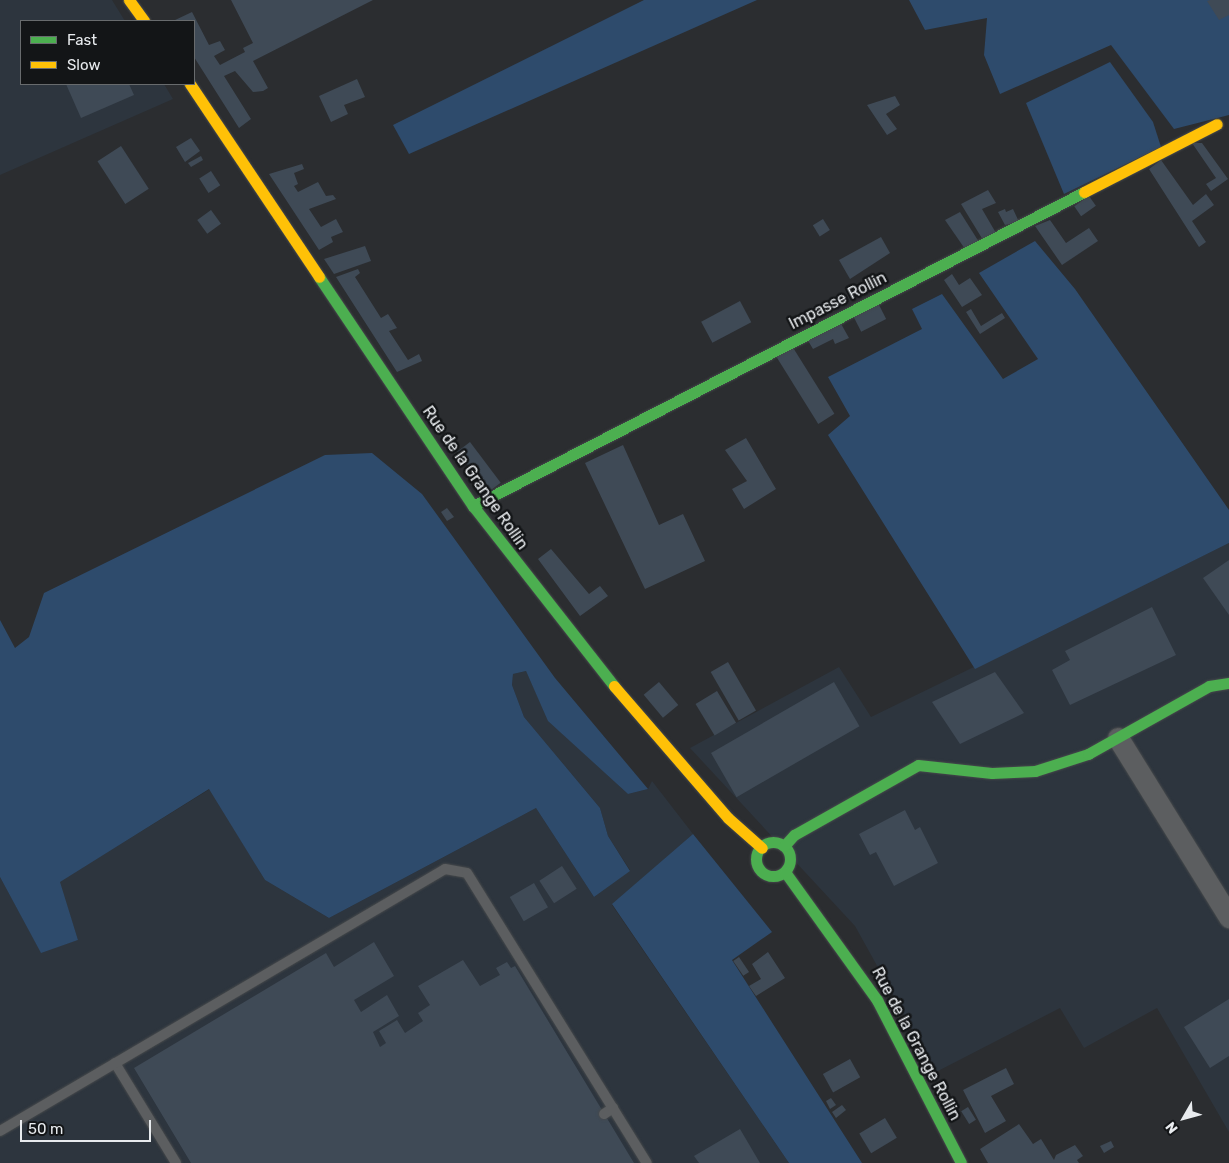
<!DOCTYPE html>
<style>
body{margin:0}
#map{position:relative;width:1229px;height:1163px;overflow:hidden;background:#2b2d30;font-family:Rubik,sans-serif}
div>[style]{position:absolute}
.built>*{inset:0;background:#2d353e}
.green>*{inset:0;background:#2e4b6c}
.building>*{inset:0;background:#3f4a56;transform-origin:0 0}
.roads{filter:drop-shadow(0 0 1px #46494b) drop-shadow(0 0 1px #46494b)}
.lane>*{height:10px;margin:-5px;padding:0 5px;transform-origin:5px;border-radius:5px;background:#5c5e60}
.street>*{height:21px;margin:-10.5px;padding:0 10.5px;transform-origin:10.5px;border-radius:10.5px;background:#5c5e60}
.fast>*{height:11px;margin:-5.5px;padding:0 5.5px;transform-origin:5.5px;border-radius:5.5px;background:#4caf50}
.fast>.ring{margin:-5.5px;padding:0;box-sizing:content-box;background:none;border:11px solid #4caf50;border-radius:50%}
.slow>*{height:11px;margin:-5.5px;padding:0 5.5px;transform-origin:5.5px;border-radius:5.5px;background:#ffc107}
span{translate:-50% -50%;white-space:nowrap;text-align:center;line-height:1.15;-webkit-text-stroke:5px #131517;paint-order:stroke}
.street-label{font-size:16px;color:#e8ebee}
.legend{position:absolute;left:20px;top:20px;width:175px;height:65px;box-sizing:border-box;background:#131517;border:1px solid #686b6d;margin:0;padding:6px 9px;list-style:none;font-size:15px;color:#e8ebee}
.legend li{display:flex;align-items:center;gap:10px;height:25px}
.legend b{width:25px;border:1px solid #686b6d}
.north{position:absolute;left:1159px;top:1093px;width:50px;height:50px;-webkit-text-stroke:4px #131517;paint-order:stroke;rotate:232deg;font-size:14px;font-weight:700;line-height:20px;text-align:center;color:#e8ebee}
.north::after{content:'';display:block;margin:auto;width:18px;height:22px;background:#e8ebee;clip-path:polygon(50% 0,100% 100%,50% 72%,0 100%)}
.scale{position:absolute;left:20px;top:1120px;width:131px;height:22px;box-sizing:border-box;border:2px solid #e8ebee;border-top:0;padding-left:6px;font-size:15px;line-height:18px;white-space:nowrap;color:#e8ebee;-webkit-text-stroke:4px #131517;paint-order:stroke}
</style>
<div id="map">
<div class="built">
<i style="clip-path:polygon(0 0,112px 0,125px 21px,21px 21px,21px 84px,164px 84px,173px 99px,0 175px)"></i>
<i style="clip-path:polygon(1229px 543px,1229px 1132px,1157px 1008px,1084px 1048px,1060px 1008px,936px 1072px,855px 926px,690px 748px,839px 667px,871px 717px)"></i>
<i style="clip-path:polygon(526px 671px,549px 721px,628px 794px,648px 789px,652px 781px,693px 834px,612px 905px,789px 1163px,0 1163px,0 877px,41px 952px,78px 940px,59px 882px,210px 789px,265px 880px,329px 918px,536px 808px,594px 897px,630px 870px,608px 836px,600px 808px,524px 717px,512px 685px,513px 674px)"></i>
</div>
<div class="green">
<i style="clip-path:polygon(644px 0,757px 0,409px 154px,393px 125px)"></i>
<i style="clip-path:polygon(909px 0,1229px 0,1229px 115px,1174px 129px,1111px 45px,1000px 94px,984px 55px,987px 18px,925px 30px)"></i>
<i style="clip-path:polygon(1110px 62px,1153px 122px,1161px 147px,1064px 194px,1026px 103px)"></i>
<i style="clip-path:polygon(1035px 241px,1075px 289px,1229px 510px,1229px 543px,975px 669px,828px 435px,850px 416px,828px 377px,922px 329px,912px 309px,942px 294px,1003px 379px,1038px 359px,979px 273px)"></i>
<i style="clip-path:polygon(372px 453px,422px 494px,555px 678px,648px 789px,628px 794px,548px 721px,526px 671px,513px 674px,512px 685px,524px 717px,600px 808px,608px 836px,630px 871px,594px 897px,536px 808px,329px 918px,265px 880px,209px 789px,60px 882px,78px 940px,41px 953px,0 877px,0 620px,15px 648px,29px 637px,44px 593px,325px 455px)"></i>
<i style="clip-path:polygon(693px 834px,772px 932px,732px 960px,862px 1163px,789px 1163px,612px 904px)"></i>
</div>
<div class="building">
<i style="clip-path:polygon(231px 0,373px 0,253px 61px,268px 88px,263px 91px,253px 92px,235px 71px,224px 76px,251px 119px,239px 128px,194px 57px,194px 21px,173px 21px,192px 12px,209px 45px,220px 41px,225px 50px,214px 56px,220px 65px,245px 52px,243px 48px,253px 43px)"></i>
<i style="clip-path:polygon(1210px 0,1229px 0,1229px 15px,1219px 20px,1207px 1px)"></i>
<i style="clip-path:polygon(357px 79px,365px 97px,344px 105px,348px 114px,331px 122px,319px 96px)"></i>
<i style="clip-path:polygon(66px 84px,129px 84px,134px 95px,81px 118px)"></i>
<i style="clip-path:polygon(895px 96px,900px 105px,886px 114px,897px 129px,887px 135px,867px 105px)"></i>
<i style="clip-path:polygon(191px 138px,200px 151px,185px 162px,176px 147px)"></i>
<i style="clip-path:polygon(1192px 143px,1202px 143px,1228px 179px,1211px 191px,1206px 184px,1216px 178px)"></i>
<i style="left:121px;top:146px;width:51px;height:28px;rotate:57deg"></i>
<i style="clip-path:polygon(201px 156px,203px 160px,191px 167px,188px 163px)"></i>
<i style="clip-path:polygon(1161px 160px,1193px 205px,1206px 194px,1214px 205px,1192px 221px,1206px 242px,1199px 247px,1149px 169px)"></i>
<i style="clip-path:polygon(302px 164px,304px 169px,294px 173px,298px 184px,294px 186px,298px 192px,318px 182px,326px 196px,333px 195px,336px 199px,309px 209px,321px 227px,336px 219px,343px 232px,331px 237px,333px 242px,319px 250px,269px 174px)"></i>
<i style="left:211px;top:171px;width:17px;height:14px;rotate:57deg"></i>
<i style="clip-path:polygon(988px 190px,996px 203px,982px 209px,996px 233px,983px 240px,961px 204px)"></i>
<i style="left:1089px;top:196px;width:12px;height:18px;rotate:55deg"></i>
<i style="clip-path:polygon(1005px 209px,1006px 212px,1013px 209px,1019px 222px,1005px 225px,998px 212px)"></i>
<i style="left:211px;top:210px;width:17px;height:17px;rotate:54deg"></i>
<i style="clip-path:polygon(960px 212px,979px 242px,965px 249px,945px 220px)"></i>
<i style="left:823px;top:219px;width:13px;height:12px;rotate:58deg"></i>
<i style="clip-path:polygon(1050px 220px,1066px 243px,1089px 228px,1098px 241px,1062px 265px,1035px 226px)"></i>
<i style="clip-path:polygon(881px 237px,890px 253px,850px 279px,839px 260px)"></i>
<i style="clip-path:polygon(365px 246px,371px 261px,334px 274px,324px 259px)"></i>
<i style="clip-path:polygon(358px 269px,360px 273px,355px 277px,381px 318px,388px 314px,397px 328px,389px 331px,408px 360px,419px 354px,422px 361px,397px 372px,336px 277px)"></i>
<i style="clip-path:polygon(952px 274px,959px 285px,970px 278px,982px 295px,962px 307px,944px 280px)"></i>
<i style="left:740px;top:301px;width:24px;height:44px;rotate:62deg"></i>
<i style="left:878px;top:303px;width:18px;height:28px;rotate:63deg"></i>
<i style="clip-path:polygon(971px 309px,981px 326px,1002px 313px,1005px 318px,980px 334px,966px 312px)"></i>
<i style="clip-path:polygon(840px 322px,849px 338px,835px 344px,833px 339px,813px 349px,807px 339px)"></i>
<i style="left:792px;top:346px;width:80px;height:19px;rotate:58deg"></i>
<i style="clip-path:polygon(746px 438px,776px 489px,744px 509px,732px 489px,747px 481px,725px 450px)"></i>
<i style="left:470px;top:442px;width:51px;height:16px;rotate:53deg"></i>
<i style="clip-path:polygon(623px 445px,659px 525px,683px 514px,705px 561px,645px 589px,585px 463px)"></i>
<i style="clip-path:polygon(447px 508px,454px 517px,447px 521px,441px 512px)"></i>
<i style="clip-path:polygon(551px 549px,589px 594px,600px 586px,608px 596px,580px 616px,538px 559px)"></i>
<i style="clip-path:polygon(1229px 560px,1229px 615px,1203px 578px)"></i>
<i style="clip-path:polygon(1152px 607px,1176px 655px,1070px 705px,1052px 670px,1070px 660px,1065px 651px)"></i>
<i style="left:728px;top:662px;width:56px;height:20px;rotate:60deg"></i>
<i style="clip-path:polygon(995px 672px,1024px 713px,960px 744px,932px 702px)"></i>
<i style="left:659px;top:682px;width:30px;height:20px;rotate:50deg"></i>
<i style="left:834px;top:682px;width:51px;height:142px;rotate:60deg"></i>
<i style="left:717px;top:691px;width:37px;height:25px;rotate:59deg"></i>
<i style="clip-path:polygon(905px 810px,915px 830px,920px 827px,938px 863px,894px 886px,876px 852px,870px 855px,859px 834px)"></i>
<i style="left:562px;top:866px;width:27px;height:27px;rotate:57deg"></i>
<i style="left:534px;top:883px;width:28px;height:28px;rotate:60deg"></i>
<i style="clip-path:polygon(374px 942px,394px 976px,354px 1000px,361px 1012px,387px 995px,399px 1016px,373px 1032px,380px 1047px,386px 1043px,379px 1031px,397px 1020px,405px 1033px,423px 1021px,418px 1013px,430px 1005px,418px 986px,463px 960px,480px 986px,500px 975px,496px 968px,507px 962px,511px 968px,515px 966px,634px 1163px,191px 1163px,134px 1068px,326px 953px,334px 967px)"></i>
<i style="clip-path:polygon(768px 952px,785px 978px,756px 996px,749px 986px,761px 979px,752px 964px)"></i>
<i style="left:739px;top:957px;width:18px;height:7px;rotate:56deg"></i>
<i style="clip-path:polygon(1229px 999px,1229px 1056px,1210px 1068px,1184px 1027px)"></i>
<i style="left:850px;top:1059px;width:21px;height:31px;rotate:61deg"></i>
<i style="clip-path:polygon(1006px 1068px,1014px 1084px,991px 1096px,1006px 1121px,985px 1133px,963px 1090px)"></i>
<i style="clip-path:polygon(831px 1098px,836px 1105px,830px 1109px,826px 1101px)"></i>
<i style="clip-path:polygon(842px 1105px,846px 1110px,836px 1118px,832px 1112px)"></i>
<i style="left:968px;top:1107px;width:15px;height:8px;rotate:58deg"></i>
<i style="left:885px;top:1118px;width:23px;height:30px;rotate:59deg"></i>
<i style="clip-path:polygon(1019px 1124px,1033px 1144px,1041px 1139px,1054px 1160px,1056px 1155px,1075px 1145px,1083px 1156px,1077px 1160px,1079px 1163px,988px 1163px,980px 1149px)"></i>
<i style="clip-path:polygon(740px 1129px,760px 1163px,699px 1163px,694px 1156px)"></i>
<i style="clip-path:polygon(1111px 1141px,1114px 1147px,1104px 1153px,1100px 1146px)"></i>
</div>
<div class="roads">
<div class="lane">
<i style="left:115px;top:1063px;width:117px;rotate:58.6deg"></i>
<i style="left:604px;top:1114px;width:11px;rotate:-34deg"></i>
<i style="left:0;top:1131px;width:516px;rotate:-30.49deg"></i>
<i style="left:445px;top:869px;width:22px;rotate:10deg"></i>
<i style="left:467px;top:873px;width:341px;rotate:58.2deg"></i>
</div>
<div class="street">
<i style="left:1118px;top:738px;width:211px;rotate:58.2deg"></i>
</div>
<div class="fast">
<i style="left:319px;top:277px;width:276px;rotate:56.1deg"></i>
<i style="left:473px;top:506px;width:229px;rotate:51.9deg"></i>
<i style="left:473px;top:506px;width:687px;rotate:-27.2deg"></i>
<i class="ring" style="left:756px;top:842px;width:23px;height:23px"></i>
<i style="left:784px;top:846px;width:15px;rotate:-48deg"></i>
<i style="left:794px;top:835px;width:142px;rotate:-29.4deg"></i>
<i style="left:918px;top:765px;width:74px;rotate:6.2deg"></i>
<i style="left:992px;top:773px;width:43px;rotate:-2.7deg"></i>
<i style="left:1035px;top:771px;width:56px;rotate:-17.8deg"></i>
<i style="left:1088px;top:754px;width:139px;rotate:-29.3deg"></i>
<i style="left:1209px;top:686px;width:20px;rotate:-9deg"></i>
<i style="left:785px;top:872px;width:158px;rotate:54.3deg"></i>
<i style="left:877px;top:1000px;width:183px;rotate:62.7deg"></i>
</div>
<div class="slow">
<i style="left:129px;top:0;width:26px;rotate:54deg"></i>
<i style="left:190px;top:84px;width:232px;rotate:56.2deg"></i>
<i style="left:1084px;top:192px;width:149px;rotate:-27.1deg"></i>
<i style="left:614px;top:686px;width:174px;rotate:49.2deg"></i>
<i style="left:728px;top:818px;width:45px;rotate:41.4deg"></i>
</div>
</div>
<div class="street-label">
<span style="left:838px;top:301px;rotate:-27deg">Impasse Rollin</span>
<span style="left:475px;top:478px;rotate:55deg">Rue de la Grange Rollin</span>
<span style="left:916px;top:1044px;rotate:62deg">Rue de la Grange Rollin</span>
</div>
<ul class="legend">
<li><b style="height:6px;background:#4caf50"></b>Fast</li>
<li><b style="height:6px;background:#ffc107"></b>Slow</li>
</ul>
<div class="north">N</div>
<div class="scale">50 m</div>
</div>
